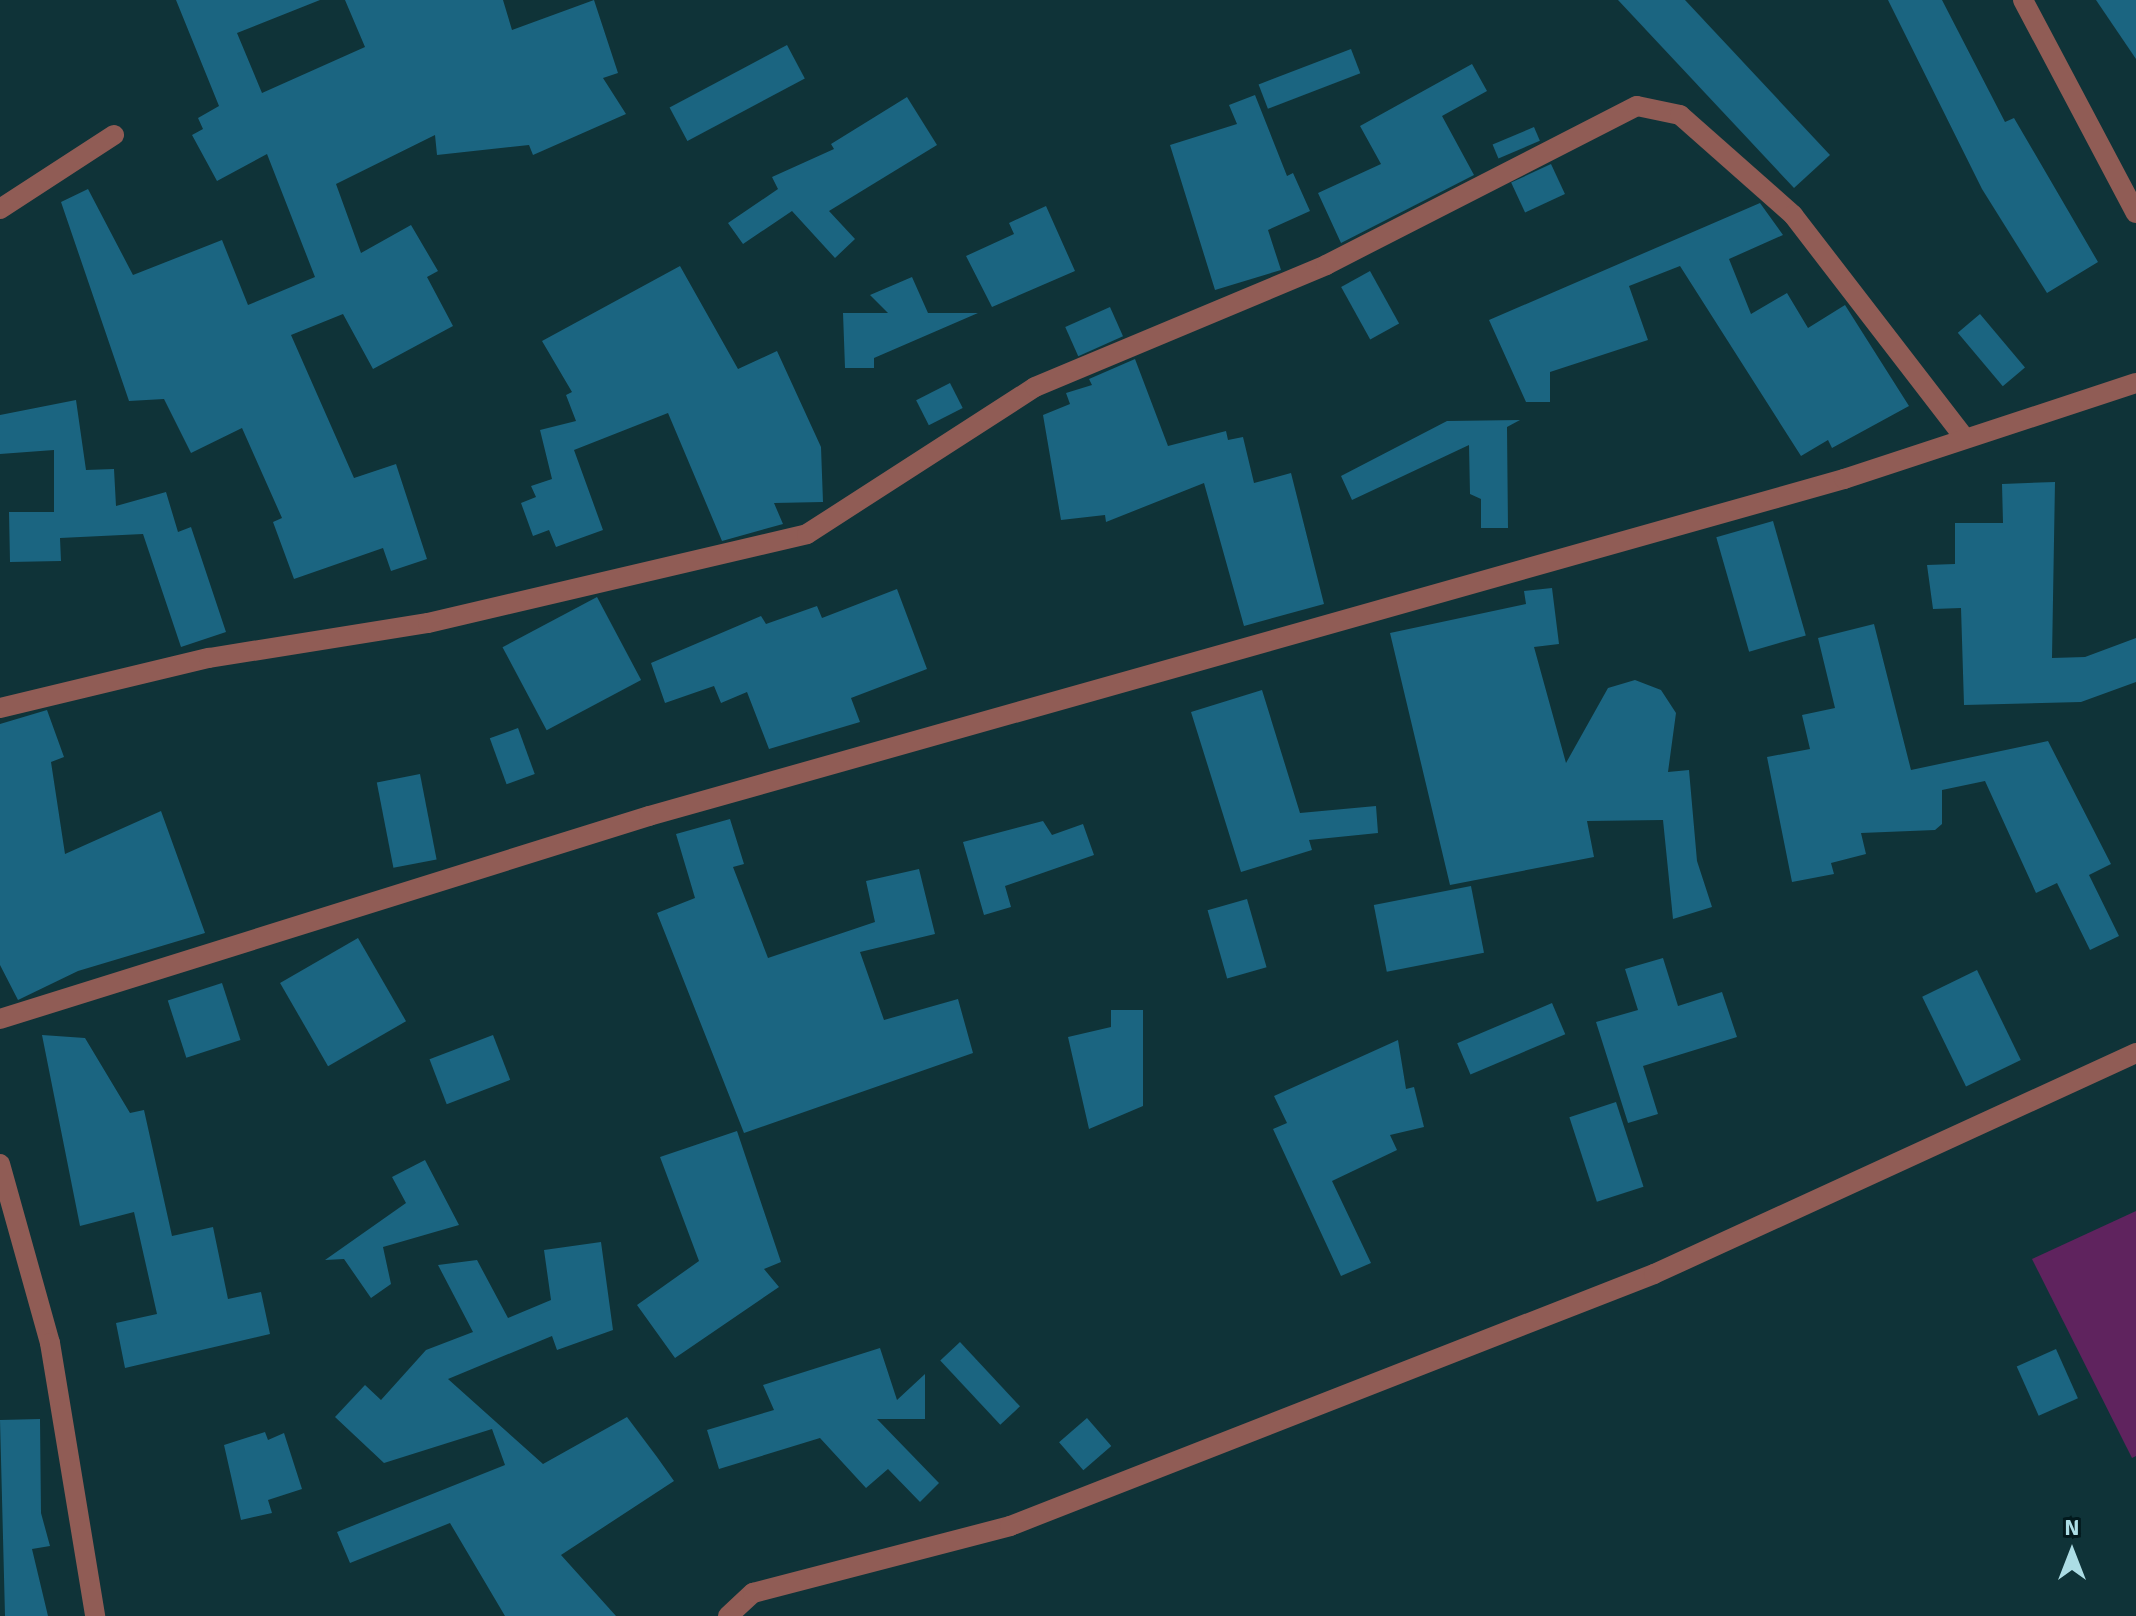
<!DOCTYPE html>
<style>
body{margin:0}
#map{position:relative;width:2136px;height:1616px;overflow:hidden;background:#0f3338;font-family:Signika,sans-serif}
div>[style]{position:absolute}
.green>*{inset:0;background:#5f235e}
.building>*{inset:0;background:#1b6581;transform-origin:0 0}
.minor>*{height:20px;margin:-10px;padding:0 10px;transform-origin:10px;border-radius:10px;background:#905c55}
span{translate:-50% -50%;white-space:nowrap;text-align:center;line-height:1.15;-webkit-text-stroke:6px #02191d;paint-order:stroke}
.north{position:absolute;left:2032px;top:1512px;width:80px;height:80px;-webkit-text-stroke:6px #02191d;paint-order:stroke;rotate:0deg;font-size:22px;font-weight:700;line-height:32px;text-align:center;color:#acdde5}
.north::after{content:'';display:block;margin:auto;width:28px;height:36px;background:#acdde5;clip-path:polygon(50% 0,100% 100%,50% 72%,0 100%)}
</style>
<div id="map">
<div class="green">
<i style="clip-path:polygon(2136px 1211px,2136px 1456px,2132px 1458px,2032px 1259px)"></i>
</div>
<div class="building">
<i style="clip-path:polygon(176px 0,320px 0,237px 33px,262px 93px,365px 47px,345px 0,503px 0,512px 30px,594px 0,618px 73px,603px 78px,626px 114px,533px 155px,529px 145px,437px 155px,435px 135px,336px 184px,361px 253px,411px 225px,438px 271px,427px 277px,453px 326px,373px 369px,343px 314px,291px 335px,354px 478px,396px 464px,427px 559px,391px 571px,383px 548px,294px 579px,273px 522px,282px 518px,242px 428px,191px 453px,164px 399px,129px 401px,61px 202px,88px 189px,133px 275px,222px 240px,248px 305px,315px 277px,267px 154px,217px 181px,192px 135px,203px 129px,198px 118px,219px 106px)"></i>
<i style="clip-path:polygon(1618px 0,1685px 0,1830px 155px,1794px 188px)"></i>
<i style="clip-path:polygon(1888px 0,1942px 0,2005px 122px,2014px 118px,2098px 262px,2047px 293px,1982px 189px)"></i>
<i style="clip-path:polygon(2096px 0,2136px 0,2136px 59px)"></i>
<i style="left:787px;top:45px;width:38px;height:133px;rotate:62deg"></i>
<i style="left:1351px;top:49px;width:26px;height:99px;rotate:69deg"></i>
<i style="clip-path:polygon(1472px 64px,1487px 91px,1442px 116px,1474px 175px,1341px 243px,1318px 193px,1381px 164px,1360px 126px)"></i>
<i style="clip-path:polygon(1255px 95px,1287px 176px,1293px 173px,1310px 211px,1268px 230px,1281px 270px,1215px 290px,1170px 145px,1237px 124px,1229px 105px)"></i>
<i style="clip-path:polygon(907px 97px,937px 145px,829px 211px,855px 239px,835px 258px,792px 211px,743px 244px,728px 223px,778px 189px,772px 177px,834px 149px,831px 144px)"></i>
<i style="left:1534px;top:127px;width:15px;height:45px;rotate:67deg"></i>
<i style="left:1551px;top:164px;width:33px;height:44px;rotate:65deg"></i>
<i style="clip-path:polygon(1760px 203px,1783px 235px,1729px 259px,1751px 314px,1787px 293px,1808px 328px,1845px 305px,1909px 406px,1832px 448px,1828px 440px,1801px 456px,1680px 266px,1629px 286px,1648px 340px,1550px 372px,1550px 402px,1526px 402px,1489px 320px)"></i>
<i style="clip-path:polygon(1046px 206px,1075px 271px,992px 307px,966px 256px,1014px 234px,1009px 223px)"></i>
<i style="clip-path:polygon(680px 266px,738px 369px,777px 351px,821px 447px,823px 502px,774px 503px,783px 524px,722px 541px,668px 413px,574px 450px,603px 530px,556px 547px,549px 530px,533px 536px,521px 503px,536px 497px,531px 486px,552px 479px,540px 430px,576px 421px,566px 395px,572px 392px,542px 341px)"></i>
<i style="left:1370px;top:271px;width:60px;height:33px;rotate:61deg"></i>
<i style="clip-path:polygon(912px 277px,928px 313px,978px 313px,874px 358px,874px 368px,845px 368px,843px 313px,888px 313px,870px 295px)"></i>
<i style="left:1110px;top:307px;width:32px;height:49px;rotate:66deg"></i>
<i style="left:1980px;top:314px;width:70px;height:29px;rotate:50deg"></i>
<i style="clip-path:polygon(1135px 359px,1168px 446px,1226px 431px,1228px 440px,1243px 437px,1254px 483px,1291px 473px,1324px 604px,1244px 626px,1204px 483px,1106px 522px,1105px 515px,1061px 520px,1043px 415px,1070px 404px,1066px 393px,1092px 385px,1089px 379px)"></i>
<i style="left:950px;top:383px;width:28px;height:38px;rotate:63deg"></i>
<i style="clip-path:polygon(76px 400px,86px 470px,114px 469px,116px 506px,166px 492px,178px 532px,191px 527px,226px 632px,181px 647px,143px 534px,60px 538px,61px 561px,10px 562px,9px 512px,54px 512px,54px 450px,0 454px,0 415px)"></i>
<i style="clip-path:polygon(1520px 420px,1507px 427px,1508px 528px,1481px 528px,1481px 499px,1470px 494px,1469px 445px,1352px 500px,1341px 476px,1447px 421px)"></i>
<i style="clip-path:polygon(2055px 482px,2052px 658px,2085px 657px,2136px 638px,2136px 682px,2081px 702px,1964px 705px,1961px 608px,1933px 609px,1927px 565px,1955px 564px,1955px 523px,2003px 523px,2002px 484px)"></i>
<i style="left:1773px;top:521px;width:119px;height:59px;rotate:74deg"></i>
<i style="clip-path:polygon(1552px 588px,1559px 644px,1534px 647px,1566px 763px,1608px 688px,1635px 680px,1661px 690px,1676px 713px,1668px 772px,1689px 770px,1697px 861px,1712px 907px,1673px 919px,1663px 820px,1587px 821px,1594px 857px,1450px 885px,1390px 633px,1526px 604px,1524px 591px)"></i>
<i style="clip-path:polygon(897px 589px,927px 669px,851px 698px,860px 722px,769px 749px,747px 692px,721px 703px,714px 686px,665px 703px,651px 663px,761px 616px,766px 624px,817px 606px,822px 618px)"></i>
<i style="left:597px;top:597px;width:94px;height:107px;rotate:62deg"></i>
<i style="clip-path:polygon(1874px 624px,1911px 770px,2048px 741px,2111px 864px,2089px 875px,2119px 936px,2090px 950px,2057px 883px,2036px 893px,1985px 781px,1942px 790px,1942px 824px,1935px 830px,1861px 833px,1866px 854px,1831px 863px,1834px 874px,1792px 882px,1767px 757px,1810px 749px,1802px 715px,1835px 708px,1818px 638px)"></i>
<i style="clip-path:polygon(1262px 690px,1300px 813px,1376px 806px,1378px 833px,1309px 840px,1312px 850px,1241px 872px,1191px 712px)"></i>
<i style="clip-path:polygon(47px 710px,64px 757px,51px 762px,65px 854px,161px 811px,205px 933px,78px 971px,18px 1000px,0 965px,0 724px)"></i>
<i style="left:518px;top:728px;width:49px;height:30px;rotate:70deg"></i>
<i style="left:420px;top:774px;width:87px;height:44px;rotate:79deg"></i>
<i style="clip-path:polygon(730px 819px,744px 864px,733px 867px,768px 958px,875px 922px,866px 881px,919px 869px,935px 934px,860px 952px,884px 1020px,958px 999px,973px 1053px,744px 1133px,657px 913px,695px 898px,676px 834px)"></i>
<i style="clip-path:polygon(1043px 821px,1052px 835px,1083px 824px,1094px 855px,1005px 886px,1011px 907px,984px 915px,963px 842px)"></i>
<i style="left:1471px;top:886px;width:68px;height:99px;rotate:79deg"></i>
<i style="left:1247px;top:899px;width:71px;height:41px;rotate:74deg"></i>
<i style="left:358px;top:938px;width:96px;height:90px;rotate:60deg"></i>
<i style="clip-path:polygon(1663px 958px,1678px 1006px,1722px 992px,1737px 1037px,1643px 1066px,1658px 1114px,1628px 1123px,1596px 1022px,1638px 1010px,1625px 969px)"></i>
<i style="left:1977px;top:970px;width:100px;height:61px;rotate:64deg"></i>
<i style="left:222px;top:983px;width:60px;height:57px;rotate:72deg"></i>
<i style="left:1552px;top:1003px;width:34px;height:103px;rotate:67deg"></i>
<i style="clip-path:polygon(1111px 1010px,1143px 1010px,1143px 1106px,1089px 1129px,1068px 1037px,1111px 1027px)"></i>
<i style="clip-path:polygon(42px 1035px,85px 1038px,130px 1113px,144px 1110px,172px 1236px,213px 1227px,228px 1299px,261px 1292px,270px 1334px,125px 1368px,116px 1323px,157px 1314px,134px 1212px,80px 1226px)"></i>
<i style="left:493px;top:1035px;width:48px;height:68px;rotate:69deg"></i>
<i style="clip-path:polygon(1398px 1040px,1406px 1089px,1414px 1087px,1424px 1127px,1390px 1135px,1397px 1150px,1332px 1181px,1371px 1263px,1341px 1276px,1273px 1129px,1287px 1123px,1274px 1096px)"></i>
<i style="left:1616px;top:1102px;width:89px;height:49px;rotate:72deg"></i>
<i style="clip-path:polygon(737px 1131px,781px 1262px,764px 1269px,779px 1287px,675px 1358px,637px 1305px,699px 1261px,660px 1157px)"></i>
<i style="clip-path:polygon(425px 1160px,459px 1225px,383px 1247px,391px 1284px,371px 1298px,344px 1259px,325px 1260px,406px 1203px,392px 1177px)"></i>
<i style="clip-path:polygon(601px 1242px,613px 1330px,557px 1350px,552px 1336px,448px 1379px,543px 1464px,627px 1417px,657px 1457px,674px 1481px,561px 1555px,616px 1616px,505px 1616px,450px 1523px,350px 1563px,337px 1532px,505px 1465px,492px 1429px,384px 1463px,335px 1417px,365px 1385px,381px 1400px,426px 1350px,473px 1332px,438px 1265px,477px 1260px,508px 1318px,551px 1300px,544px 1250px)"></i>
<i style="left:960px;top:1342px;width:88px;height:27px;rotate:47deg"></i>
<i style="clip-path:polygon(880px 1348px,897px 1400px,925px 1374px,925px 1419px,877px 1419px,939px 1483px,920px 1502px,888px 1469px,866px 1488px,820px 1438px,719px 1469px,707px 1430px,774px 1410px,763px 1385px)"></i>
<i style="left:2056px;top:1349px;width:54px;height:43px;rotate:66deg"></i>
<i style="left:1087px;top:1418px;width:37px;height:37px;rotate:49deg"></i>
<i style="clip-path:polygon(40px 1419px,41px 1513px,50px 1546px,32px 1549px,48px 1616px,5px 1616px,0 1420px)"></i>
<i style="clip-path:polygon(265px 1432px,268px 1440px,284px 1433px,302px 1489px,268px 1500px,272px 1513px,241px 1520px,224px 1445px)"></i>
</div>
<div class="minor">
<i style="left:2023px;top:0;width:241px;rotate:62.1deg"></i>
<i style="left:0;top:209px;width:136px;rotate:-33deg"></i>
<i style="left:0;top:708px;width:215px;rotate:-13.5deg"></i>
<i style="left:209px;top:658px;width:222px;rotate:-9.1deg"></i>
<i style="left:428px;top:623px;width:389px;rotate:-13.2deg"></i>
<i style="left:807px;top:534px;width:271px;rotate:-32.8deg"></i>
<i style="left:1035px;top:387px;width:316px;rotate:-22.7deg"></i>
<i style="left:1326px;top:265px;width:349px;rotate:-27.1deg"></i>
<i style="left:1637px;top:106px;width:44px;rotate:11.8deg"></i>
<i style="left:1680px;top:115px;width:151px;rotate:41.5deg"></i>
<i style="left:1793px;top:215px;width:280px;rotate:52.4deg"></i>
<i style="left:0;top:1019px;width:680px;rotate:-17.37deg"></i>
<i style="left:649px;top:816px;width:1242px;rotate:-15.75deg"></i>
<i style="left:1844px;top:479px;width:307px;rotate:-18.2deg"></i>
<i style="left:0;top:1164px;width:186px;rotate:74.4deg"></i>
<i style="left:50px;top:1343px;width:277px;rotate:80.6deg"></i>
<i style="left:728px;top:1616px;width:34px;rotate:-43deg"></i>
<i style="left:753px;top:1593px;width:266px;rotate:-14.6deg"></i>
<i style="left:1010px;top:1526px;width:692px;rotate:-21.37deg"></i>
<i style="left:1654px;top:1274px;width:530px;rotate:-24.63deg"></i>
</div>
<div class="north">N</div>
</div>
